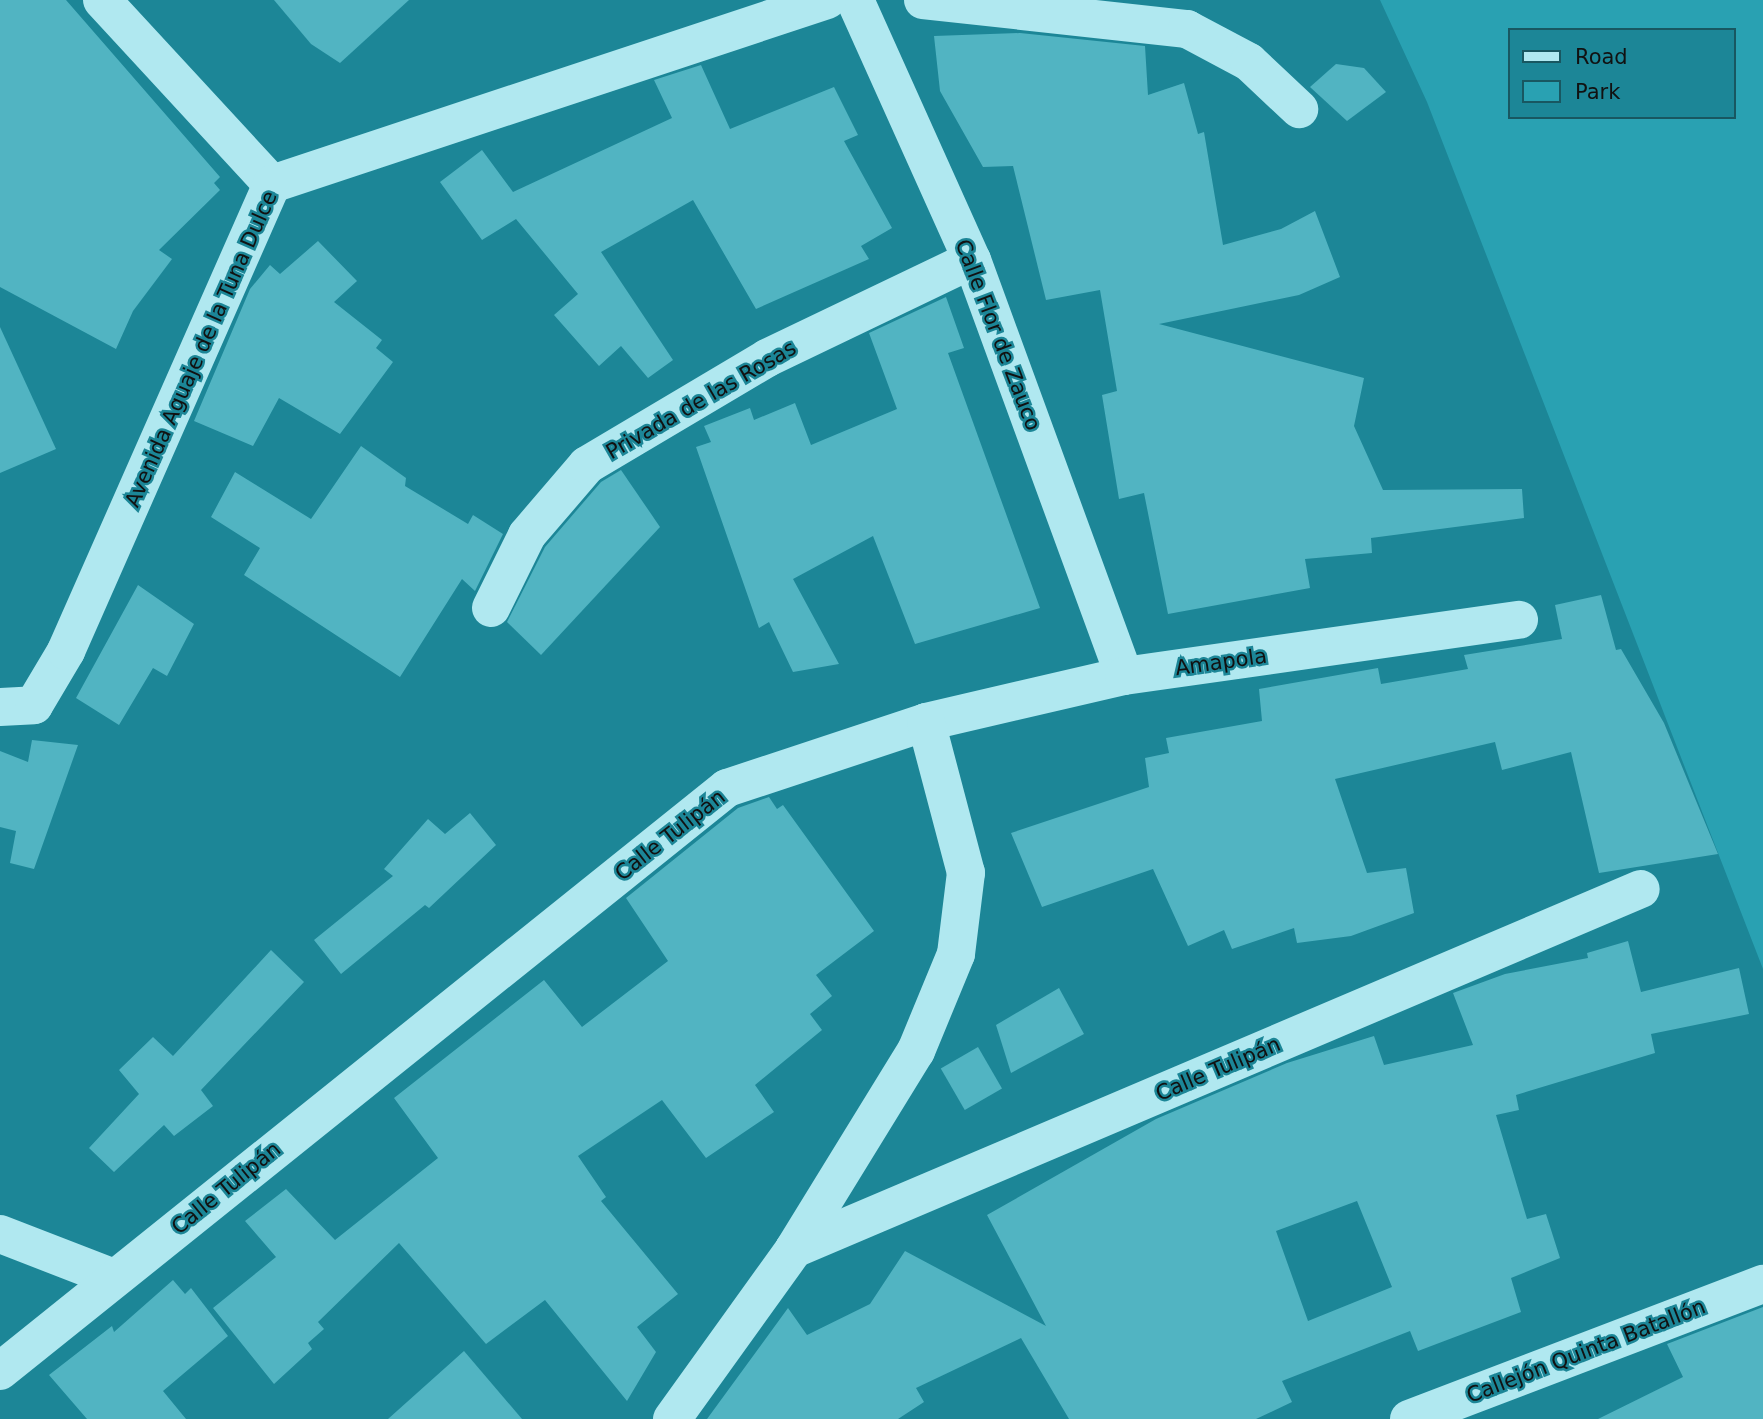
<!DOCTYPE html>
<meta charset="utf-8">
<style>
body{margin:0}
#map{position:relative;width:1763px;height:1419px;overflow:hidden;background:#1c8697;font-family:"DejaVu Sans",sans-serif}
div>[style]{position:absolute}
.green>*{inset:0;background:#29a1b2}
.building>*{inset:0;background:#51b4c2;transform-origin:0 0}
.street>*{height:38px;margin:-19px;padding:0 19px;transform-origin:19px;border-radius:19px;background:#b0e8f0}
span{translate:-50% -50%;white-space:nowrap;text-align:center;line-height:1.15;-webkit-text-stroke:5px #1c8697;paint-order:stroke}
.street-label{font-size:21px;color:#111}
.legend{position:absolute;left:1508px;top:28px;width:228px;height:91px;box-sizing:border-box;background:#1c8697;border:2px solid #185761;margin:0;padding:9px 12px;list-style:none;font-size:21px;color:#111}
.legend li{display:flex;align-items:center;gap:14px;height:35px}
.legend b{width:35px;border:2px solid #185761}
</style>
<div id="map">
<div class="green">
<i style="clip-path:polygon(evenodd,1380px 0,1763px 0,1763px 969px,1427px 102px,1380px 0,1509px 30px,1733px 30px,1733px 117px,1509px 117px,1509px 30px)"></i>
</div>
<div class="building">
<i style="clip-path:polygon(0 0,66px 0,220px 177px,214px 183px,220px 190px,159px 250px,172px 259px,133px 311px,116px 349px,0 287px)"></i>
<i style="clip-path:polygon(274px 0,409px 0,340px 63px,311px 44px)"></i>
<i style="clip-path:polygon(1020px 33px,1145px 46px,1148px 95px,1184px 83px,1198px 134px,1204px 132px,1223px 245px,1281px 229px,1315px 211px,1340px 277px,1299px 295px,1159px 324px,1364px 378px,1354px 426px,1383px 490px,1522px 489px,1524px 518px,1371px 538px,1372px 553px,1305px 559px,1310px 588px,1168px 614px,1144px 493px,1119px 499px,1102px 395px,1117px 391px,1100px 290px,1046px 300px,1013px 166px,983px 167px,940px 91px,934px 36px)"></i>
<i style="clip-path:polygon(1336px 64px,1364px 68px,1386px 92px,1347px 121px,1310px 87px)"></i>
<i style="clip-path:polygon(701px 65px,730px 129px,834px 87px,858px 135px,844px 141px,892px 228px,861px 246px,869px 259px,756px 309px,693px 200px,601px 252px,673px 360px,648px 378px,621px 346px,599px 366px,554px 315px,578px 294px,516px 219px,482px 240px,440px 182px,482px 150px,513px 192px,672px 118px,654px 80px)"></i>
<i style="clip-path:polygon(318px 241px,357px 281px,334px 302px,382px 340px,376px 348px,393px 362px,340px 434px,279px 398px,253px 446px,194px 421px,250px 289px,270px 265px,280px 274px)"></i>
<i style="clip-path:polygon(946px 297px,964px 348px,948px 353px,1040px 608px,915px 644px,873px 536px,793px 579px,839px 664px,793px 672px,769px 622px,759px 628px,696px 447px,711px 442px,704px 426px,750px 408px,754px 420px,795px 403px,811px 445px,897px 409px,869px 333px)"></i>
<i style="clip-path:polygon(0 327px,56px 449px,0 473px)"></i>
<i style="clip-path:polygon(361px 446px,406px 478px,405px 486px,468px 524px,473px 515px,503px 534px,475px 591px,462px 579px,400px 677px,244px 575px,260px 548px,211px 517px,235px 472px,311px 519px)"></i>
<i style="clip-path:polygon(621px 470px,660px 527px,541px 655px,507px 622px,545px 547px,601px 482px)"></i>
<i style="clip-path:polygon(138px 585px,194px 624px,167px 676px,153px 668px,119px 725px,76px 698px)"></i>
<i style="clip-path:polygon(1601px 595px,1616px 650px,1621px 649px,1664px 723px,1718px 854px,1599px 873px,1571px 752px,1502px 770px,1495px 742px,1335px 779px,1367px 873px,1406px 868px,1414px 913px,1351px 936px,1297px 943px,1294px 928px,1232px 949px,1224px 930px,1188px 946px,1153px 869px,1042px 907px,1011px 833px,1149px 787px,1145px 758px,1169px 753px,1166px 738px,1262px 721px,1259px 689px,1378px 668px,1381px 684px,1468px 669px,1464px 655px,1562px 639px,1555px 605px)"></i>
<i style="clip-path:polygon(32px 740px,78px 745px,34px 869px,10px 863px,16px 831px,0 827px,0 751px,28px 762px)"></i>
<i style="clip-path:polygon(769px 797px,777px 809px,783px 805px,874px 931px,816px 975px,832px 996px,810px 1014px,822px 1030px,755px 1085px,774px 1112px,706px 1158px,662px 1100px,578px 1156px,606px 1197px,601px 1201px,678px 1294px,637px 1327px,656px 1352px,627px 1401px,545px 1300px,486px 1344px,399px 1243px,318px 1322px,324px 1329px,308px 1343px,312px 1349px,274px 1384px,213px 1308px,276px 1257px,245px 1221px,286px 1189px,335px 1240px,438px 1158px,394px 1098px,544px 980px,582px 1027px,668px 961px,626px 898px,738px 808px)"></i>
<i style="clip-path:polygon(470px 813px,496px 845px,429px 908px,425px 905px,341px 974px,314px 940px,393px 876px,384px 869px,428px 819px,445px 834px)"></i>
<i style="clip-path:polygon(evenodd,1628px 941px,1641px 992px,1739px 968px,1749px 1014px,1651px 1034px,1655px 1053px,1516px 1095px,1519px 1110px,1496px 1115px,1527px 1219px,1546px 1214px,1560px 1258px,1511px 1278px,1521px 1312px,1418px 1351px,1410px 1331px,1282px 1381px,1292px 1402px,1256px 1419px,1069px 1419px,1021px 1338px,916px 1388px,924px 1402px,898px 1419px,707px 1419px,788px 1308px,807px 1335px,870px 1304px,905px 1251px,1046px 1326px,987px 1215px,1156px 1119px,1287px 1063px,1374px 1036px,1384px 1065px,1473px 1045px,1453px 993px,1505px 974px,1588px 958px,1587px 953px,1628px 941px,1357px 1201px,1392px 1287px,1308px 1321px,1276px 1231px,1357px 1201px)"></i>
<i style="clip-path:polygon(271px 950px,304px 982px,201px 1090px,213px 1106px,174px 1136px,164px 1125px,114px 1172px,89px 1148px,139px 1094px,119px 1070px,153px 1037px,173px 1056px)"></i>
<i style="clip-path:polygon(1059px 988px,1084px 1034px,1011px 1073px,996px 1025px)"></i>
<i style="left:978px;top:1047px;width:48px;height:43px;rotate:60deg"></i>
<i style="clip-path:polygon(173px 1280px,185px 1294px,191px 1288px,228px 1336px,163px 1391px,186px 1419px,87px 1419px,49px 1375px,112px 1326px,114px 1332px)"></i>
<i style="clip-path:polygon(1763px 1307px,1763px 1419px,1598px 1419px,1683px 1377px,1667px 1344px)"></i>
<i style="clip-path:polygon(464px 1351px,522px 1419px,388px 1419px)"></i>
</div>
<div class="street">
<i style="left:102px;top:0;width:251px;rotate:47.3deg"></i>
<i style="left:855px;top:0;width:285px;rotate:65.8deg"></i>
<i style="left:972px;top:260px;width:443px;rotate:69.9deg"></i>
<i style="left:923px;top:0;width:266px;rotate:6.3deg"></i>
<i style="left:1187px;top:29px;width:70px;rotate:28deg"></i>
<i style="left:1249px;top:62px;width:69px;rotate:43.2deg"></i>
<i style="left:491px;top:608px;width:81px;rotate:-63.7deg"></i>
<i style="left:527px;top:535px;width:92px;rotate:-49.4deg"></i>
<i style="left:587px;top:465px;width:209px;rotate:-30.7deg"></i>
<i style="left:767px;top:358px;width:227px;rotate:-25.6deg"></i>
<i style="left:0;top:707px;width:34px;rotate:-3deg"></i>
<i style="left:34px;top:705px;width:63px;rotate:-59.3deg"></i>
<i style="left:66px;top:651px;width:510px;rotate:-66.2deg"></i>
<i style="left:272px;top:184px;width:585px;rotate:-18.34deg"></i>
<i style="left:0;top:1234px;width:122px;rotate:21.1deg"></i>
<i style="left:794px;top:1249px;width:920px;rotate:-23.03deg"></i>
<i style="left:0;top:1371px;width:932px;rotate:-38.73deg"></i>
<i style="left:727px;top:788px;width:210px;rotate:-18.3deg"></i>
<i style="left:926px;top:722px;width:203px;rotate:-13.1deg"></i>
<i style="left:1124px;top:676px;width:399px;rotate:-8.1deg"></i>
<i style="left:672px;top:1419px;width:209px;rotate:-54.3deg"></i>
<i style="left:794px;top:1249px;width:233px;rotate:-58.4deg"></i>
<i style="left:916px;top:1051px;width:105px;rotate:-67.6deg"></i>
<i style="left:956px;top:954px;width:82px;rotate:-83deg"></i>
<i style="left:966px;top:873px;width:156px;rotate:-104.8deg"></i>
<i style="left:1409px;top:1419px;width:379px;rotate:-20.9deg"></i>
</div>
<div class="street-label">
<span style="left:998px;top:335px;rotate:69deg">Calle Flor de Zauco</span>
<span style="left:201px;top:349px;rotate:-66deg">Avenida Aguaje de la Tuna Dulce</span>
<span style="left:701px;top:400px;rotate:-30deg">Privada de las Rosas</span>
<span style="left:1221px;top:662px;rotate:-8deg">Amapola</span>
<span style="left:670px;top:835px;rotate:-38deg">Calle Tulipán</span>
<span style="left:1218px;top:1069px;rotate:-23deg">Calle Tulipán</span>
<span style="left:226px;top:1188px;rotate:-39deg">Calle Tulipán</span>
<span style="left:1586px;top:1351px;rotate:-21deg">Callejón Quinta Batallón</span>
</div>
<ul class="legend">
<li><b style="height:9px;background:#b0e8f0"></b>Road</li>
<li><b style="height:19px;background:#29a1b2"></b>Park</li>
</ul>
</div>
